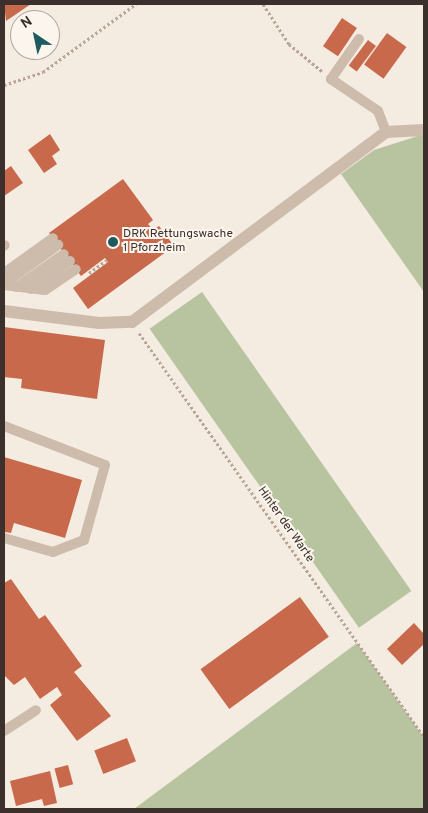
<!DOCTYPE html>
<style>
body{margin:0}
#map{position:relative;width:428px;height:813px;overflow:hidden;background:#f4ebe1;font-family:Overpass,sans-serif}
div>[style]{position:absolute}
.green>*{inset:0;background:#b8c4a0;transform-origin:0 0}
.building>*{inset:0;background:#c8694b;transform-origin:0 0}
.path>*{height:3px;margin-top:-1.5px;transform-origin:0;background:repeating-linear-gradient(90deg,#b9a596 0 2.5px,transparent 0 5px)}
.service>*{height:10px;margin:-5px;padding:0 5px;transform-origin:5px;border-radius:5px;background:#cdbbac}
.minor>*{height:12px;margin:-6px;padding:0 6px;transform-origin:6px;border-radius:6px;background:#cdbbac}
.dots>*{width:14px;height:14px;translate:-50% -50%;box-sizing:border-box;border:2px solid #fbf5ee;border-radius:50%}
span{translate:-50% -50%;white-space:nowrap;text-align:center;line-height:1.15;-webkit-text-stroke:4px #fbf5ee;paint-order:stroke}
.poi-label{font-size:12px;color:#3b302b}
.left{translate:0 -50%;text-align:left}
.street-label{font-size:12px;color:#3b302b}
.frame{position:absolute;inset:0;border:5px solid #3b302b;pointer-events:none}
.north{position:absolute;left:10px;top:10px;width:50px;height:50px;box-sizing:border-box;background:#fbf5ee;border:1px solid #aea6a0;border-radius:50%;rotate:326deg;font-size:14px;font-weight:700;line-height:20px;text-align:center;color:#3b302b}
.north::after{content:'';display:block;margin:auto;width:18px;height:22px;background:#1f5a5e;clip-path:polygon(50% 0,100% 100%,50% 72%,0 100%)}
</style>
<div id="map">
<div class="green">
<i style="clip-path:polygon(424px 134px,424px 292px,341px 174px,374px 150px)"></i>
<i style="left:202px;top:292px;width:365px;height:64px;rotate:55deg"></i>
<i style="clip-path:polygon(357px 643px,424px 738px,424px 809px,134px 809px)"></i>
</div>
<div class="building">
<i style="clip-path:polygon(4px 4px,31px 4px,6px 21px)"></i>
<i style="left:342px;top:18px;width:18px;height:34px;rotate:34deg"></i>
<i style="left:387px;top:33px;width:24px;height:39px;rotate:36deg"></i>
<i style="left:368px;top:40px;width:10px;height:32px;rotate:37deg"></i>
<i style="clip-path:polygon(50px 134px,60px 150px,52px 156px,57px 164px,44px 173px,28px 150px)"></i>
<i style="clip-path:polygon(11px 166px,23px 183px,4px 196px,4px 171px)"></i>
<i style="clip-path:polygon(123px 179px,153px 220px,148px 224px,153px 230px,159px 226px,174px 246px,88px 309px,73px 288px,108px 262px,105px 258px,81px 276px,49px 233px)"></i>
<i style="clip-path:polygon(4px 327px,105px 340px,97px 399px,21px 388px,22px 379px,4px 377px)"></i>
<i style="clip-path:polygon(4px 457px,82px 480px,65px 538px,14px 523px,11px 533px,5px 532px)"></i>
<i style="clip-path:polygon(11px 579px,39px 619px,45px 615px,82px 666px,74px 672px,111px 716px,77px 741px,50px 705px,62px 695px,57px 687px,40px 699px,25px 677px,14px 685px,4px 675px,4px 583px)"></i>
<i style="left:300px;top:597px;width:49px;height:123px;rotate:54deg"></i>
<i style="clip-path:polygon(414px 623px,424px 634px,424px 644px,402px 665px,387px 649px)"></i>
<i style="left:127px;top:738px;width:25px;height:35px;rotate:69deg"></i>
<i style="left:68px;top:765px;width:20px;height:14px;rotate:75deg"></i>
<i style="clip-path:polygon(50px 771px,57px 803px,44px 806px,42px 799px,16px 806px,10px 781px)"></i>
</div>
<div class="path">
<i style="left:263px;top:4px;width:48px;rotate:57deg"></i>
<i style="left:289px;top:44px;width:44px;rotate:39.5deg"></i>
<i style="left:4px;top:85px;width:41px;rotate:-18.4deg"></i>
<i style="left:43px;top:72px;width:115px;rotate:-36.2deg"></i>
<i style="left:89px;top:273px;width:22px;rotate:-36deg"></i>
<i style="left:139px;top:333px;width:494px;rotate:54.8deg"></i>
</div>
<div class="service">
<i style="left:359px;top:39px;width:49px;rotate:125deg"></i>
<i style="left:331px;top:79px;width:57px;rotate:34.2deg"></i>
<i style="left:378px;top:111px;width:22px;rotate:69deg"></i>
<i style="left:4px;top:246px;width:1px;rotate:-45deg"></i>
<i style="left:4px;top:273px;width:60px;rotate:-35.5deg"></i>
<i style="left:4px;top:284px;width:67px;rotate:-35.8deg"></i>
<i style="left:4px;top:285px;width:41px;rotate:7deg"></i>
<i style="left:45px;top:290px;width:37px;rotate:-34deg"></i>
<i style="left:17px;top:287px;width:57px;rotate:-35.1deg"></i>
<i style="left:31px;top:289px;width:48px;rotate:-35.7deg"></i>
<i style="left:4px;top:426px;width:108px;rotate:21.1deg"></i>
<i style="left:105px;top:465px;width:78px;rotate:105.6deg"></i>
<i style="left:84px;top:540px;width:33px;rotate:159deg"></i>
<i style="left:53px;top:552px;width:51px;rotate:-164.1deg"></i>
<i style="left:4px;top:731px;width:38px;rotate:-33deg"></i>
</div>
<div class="minor">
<i style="left:4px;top:311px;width:96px;rotate:7.2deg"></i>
<i style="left:99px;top:323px;width:33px;rotate:-2deg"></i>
<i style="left:132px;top:322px;width:317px;rotate:-36.8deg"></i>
<i style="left:386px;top:132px;width:38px;rotate:-3deg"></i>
</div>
<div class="dots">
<i style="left:113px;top:242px;background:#1f5a5e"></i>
</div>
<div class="poi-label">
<span class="left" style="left:123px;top:242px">DRK Rettungswache<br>1 Pforzheim</span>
</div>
<div class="street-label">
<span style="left:285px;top:525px;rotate:55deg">Hinter der Warte</span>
</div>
<div class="frame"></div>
<div class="north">N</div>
</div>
